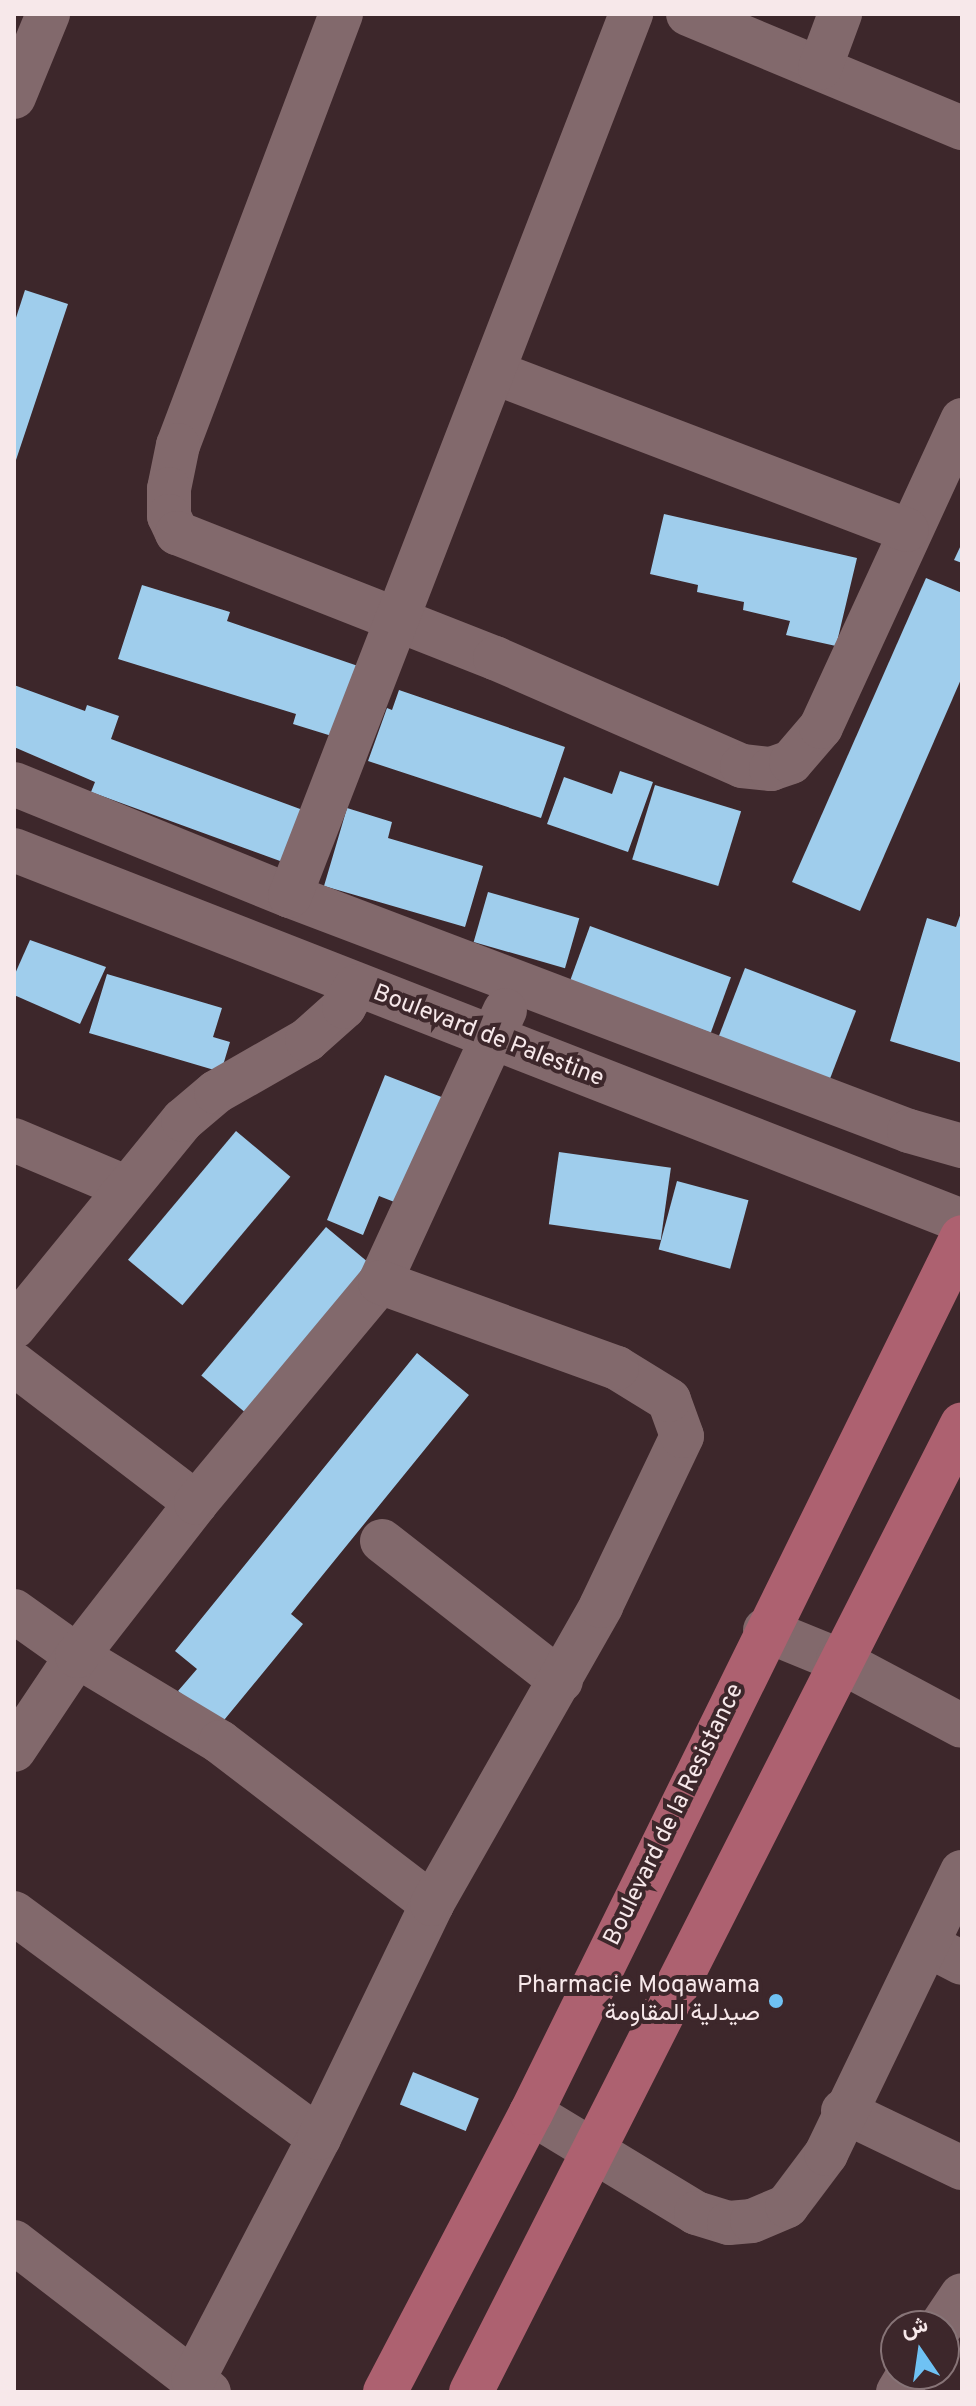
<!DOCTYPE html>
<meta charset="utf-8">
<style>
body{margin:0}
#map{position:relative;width:976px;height:2406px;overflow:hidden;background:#3d272b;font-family:Overpass,Vazirmatn,sans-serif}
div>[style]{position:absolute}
.building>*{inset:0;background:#9fcdec;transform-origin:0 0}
.minor>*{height:44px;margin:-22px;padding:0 22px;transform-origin:22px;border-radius:22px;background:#82696c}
.major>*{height:44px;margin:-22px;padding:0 22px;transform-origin:22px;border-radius:22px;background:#ad6170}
.dots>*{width:22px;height:22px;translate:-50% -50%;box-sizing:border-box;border:4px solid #3d272b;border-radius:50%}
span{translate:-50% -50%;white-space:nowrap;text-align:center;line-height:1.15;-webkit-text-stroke:8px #3d272b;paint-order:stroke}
.street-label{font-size:24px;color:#f7e8ea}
.poi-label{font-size:24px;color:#f7e8ea}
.right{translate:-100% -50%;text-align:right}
.frame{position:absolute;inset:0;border:16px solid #f7e8ea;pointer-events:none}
.north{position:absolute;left:880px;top:2310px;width:80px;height:80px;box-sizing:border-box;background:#3d272b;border:2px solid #877477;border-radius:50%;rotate:347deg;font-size:22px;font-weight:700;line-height:32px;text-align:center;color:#f7e8ea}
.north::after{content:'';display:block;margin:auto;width:28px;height:36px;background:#6fc2f4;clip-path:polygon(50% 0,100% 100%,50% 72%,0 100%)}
</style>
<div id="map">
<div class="building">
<i style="clip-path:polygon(25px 290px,68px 304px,15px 463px,14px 324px)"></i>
<i style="clip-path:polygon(664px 514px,857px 558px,836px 646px,786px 635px,790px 621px,743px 610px,744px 602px,697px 592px,698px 585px,650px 574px)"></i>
<i style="clip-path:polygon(962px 543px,962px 563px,954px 560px)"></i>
<i style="clip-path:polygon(926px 578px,962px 593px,962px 677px,860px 911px,792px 882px)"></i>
<i style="clip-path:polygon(142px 585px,230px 612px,227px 621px,358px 666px,335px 737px,293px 724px,296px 714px,118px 659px)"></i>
<i style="clip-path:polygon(14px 685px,85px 711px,87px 705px,119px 716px,111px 739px,311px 813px,291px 865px,91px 792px,95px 782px,14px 747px)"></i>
<i style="clip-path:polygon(399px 690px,565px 747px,541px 818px,368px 761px,387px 708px,392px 710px)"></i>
<i style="clip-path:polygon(620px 771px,653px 782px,628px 852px,547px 824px,564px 777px,612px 794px)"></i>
<i style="left:655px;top:785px;width:90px;height:78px;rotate:17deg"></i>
<i style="clip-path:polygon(347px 808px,392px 822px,388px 838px,483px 866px,465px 927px,324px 886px)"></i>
<i style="left:488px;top:892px;width:95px;height:52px;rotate:16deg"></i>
<i style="clip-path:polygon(962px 910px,962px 1063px,890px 1041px,927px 918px,956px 927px)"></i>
<i style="left:590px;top:926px;width:150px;height:59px;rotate:20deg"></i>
<i style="clip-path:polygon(30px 940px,106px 967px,80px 1024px,14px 995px,14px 976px)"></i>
<i style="left:745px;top:968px;width:119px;height:75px;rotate:21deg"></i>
<i style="clip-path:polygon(107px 974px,222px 1008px,213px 1037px,230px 1042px,221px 1072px,89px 1033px)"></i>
<i style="clip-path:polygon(385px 1075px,444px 1098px,402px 1205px,379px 1196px,363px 1235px,327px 1220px)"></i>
<i style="left:236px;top:1131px;width:71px;height:168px;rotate:40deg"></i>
<i style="left:559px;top:1152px;width:113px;height:73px;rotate:8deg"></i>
<i style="left:677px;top:1181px;width:74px;height:71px;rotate:15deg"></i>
<i style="left:326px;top:1227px;width:62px;height:194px;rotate:40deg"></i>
<i style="clip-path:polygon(417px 1353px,469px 1395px,291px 1614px,303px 1624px,220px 1725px,178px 1691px,197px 1669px,175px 1651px)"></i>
<i style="left:413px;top:2072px;width:71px;height:35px;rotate:22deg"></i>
</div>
<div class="minor">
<i style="left:341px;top:14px;width:461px;rotate:110.7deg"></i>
<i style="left:178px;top:445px;width:45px;rotate:101.6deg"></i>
<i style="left:169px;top:489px;width:27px;rotate:90deg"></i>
<i style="left:169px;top:516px;width:19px;rotate:65deg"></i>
<i style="left:177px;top:533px;width:342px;rotate:21.5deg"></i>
<i style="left:495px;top:658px;width:270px;rotate:23.6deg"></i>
<i style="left:742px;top:766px;width:29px;rotate:6deg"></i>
<i style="left:771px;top:769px;width:21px;rotate:-19deg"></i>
<i style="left:791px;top:762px;width:46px;rotate:-49.4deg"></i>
<i style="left:821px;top:727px;width:338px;rotate:-65.3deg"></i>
<i style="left:688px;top:14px;width:297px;rotate:22.6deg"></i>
<i style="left:820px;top:68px;width:58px;rotate:-69.7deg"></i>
<i style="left:14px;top:97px;width:90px;rotate:-67.7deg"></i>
<i style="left:493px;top:372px;width:443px;rotate:20.9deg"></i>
<i style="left:14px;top:784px;width:298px;rotate:22.1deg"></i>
<i style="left:290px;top:896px;width:662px;rotate:20.79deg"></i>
<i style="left:909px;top:1131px;width:55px;rotate:15.8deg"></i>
<i style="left:14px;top:850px;width:1018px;rotate:21.37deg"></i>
<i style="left:290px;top:896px;width:946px;rotate:-68.86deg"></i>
<i style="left:14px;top:1140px;width:121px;rotate:22.9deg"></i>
<i style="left:14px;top:1327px;width:267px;rotate:-50.8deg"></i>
<i style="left:183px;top:1120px;width:43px;rotate:-40.3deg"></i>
<i style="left:216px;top:1092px;width:105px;rotate:-29.7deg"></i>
<i style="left:307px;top:1040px;width:50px;rotate:-41.7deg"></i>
<i style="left:344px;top:1007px;width:24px;rotate:-60deg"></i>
<i style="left:14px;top:1364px;width:229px;rotate:37.4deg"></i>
<i style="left:382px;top:1541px;width:227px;rotate:38deg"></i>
<i style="left:14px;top:1611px;width:77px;rotate:35.5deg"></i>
<i style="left:77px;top:1656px;width:167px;rotate:31deg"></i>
<i style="left:220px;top:1742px;width:267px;rotate:37.4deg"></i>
<i style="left:765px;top:1630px;width:79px;rotate:22.3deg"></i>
<i style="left:838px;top:1660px;width:140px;rotate:28deg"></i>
<i style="left:14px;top:1750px;width:113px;rotate:-56.2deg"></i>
<i style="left:77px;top:1656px;width:194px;rotate:-52.1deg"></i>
<i style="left:196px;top:1503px;width:288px;rotate:-50.2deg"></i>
<i style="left:380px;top:1282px;width:299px;rotate:-65.3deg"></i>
<i style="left:14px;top:1913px;width:379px;rotate:36.4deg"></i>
<i style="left:929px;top:1946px;width:37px;rotate:27deg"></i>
<i style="left:843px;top:2111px;width:132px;rotate:25.6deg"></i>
<i style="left:531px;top:2113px;width:193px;rotate:31.2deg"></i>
<i style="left:696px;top:2213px;width:34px;rotate:17deg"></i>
<i style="left:729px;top:2223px;width:23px;rotate:-5deg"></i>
<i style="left:752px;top:2221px;width:38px;rotate:-23deg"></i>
<i style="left:787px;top:2206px;width:65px;rotate:-53.1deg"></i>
<i style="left:826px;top:2154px;width:313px;rotate:-64.3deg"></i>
<i style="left:14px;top:2242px;width:246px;rotate:37.6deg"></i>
<i style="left:941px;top:2326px;width:37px;rotate:-56deg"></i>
<i style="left:193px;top:2380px;width:273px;rotate:-62.5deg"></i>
<i style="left:319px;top:2138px;width:260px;rotate:-64.2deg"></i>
<i style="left:432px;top:1904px;width:343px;rotate:-60.4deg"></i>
<i style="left:601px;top:1606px;width:188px;rotate:-64.5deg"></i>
<i style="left:682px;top:1436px;width:38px;rotate:-110deg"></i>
<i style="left:669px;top:1400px;width:61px;rotate:-148.4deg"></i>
<i style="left:617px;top:1368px;width:252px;rotate:-160.1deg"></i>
<i style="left:898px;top:2392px;width:21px;rotate:-59deg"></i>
</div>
<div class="major">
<i style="left:385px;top:2392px;width:315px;rotate:-62.4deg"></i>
<i style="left:531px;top:2113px;width:976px;rotate:-63.8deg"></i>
<i style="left:471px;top:2392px;width:1085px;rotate:-63.1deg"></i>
</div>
<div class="dots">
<i style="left:776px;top:2001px;background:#6fc2f4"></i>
</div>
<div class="street-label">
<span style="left:488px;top:1037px;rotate:21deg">Boulevard de Palestine</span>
<span style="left:675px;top:1815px;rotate:-64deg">Boulevard de la Resistance</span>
</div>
<div class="poi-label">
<span class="right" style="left:760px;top:2001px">Pharmacie Moqawama<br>صيدلية المقاومة</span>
</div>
<div class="frame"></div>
<div class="north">ش</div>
</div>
